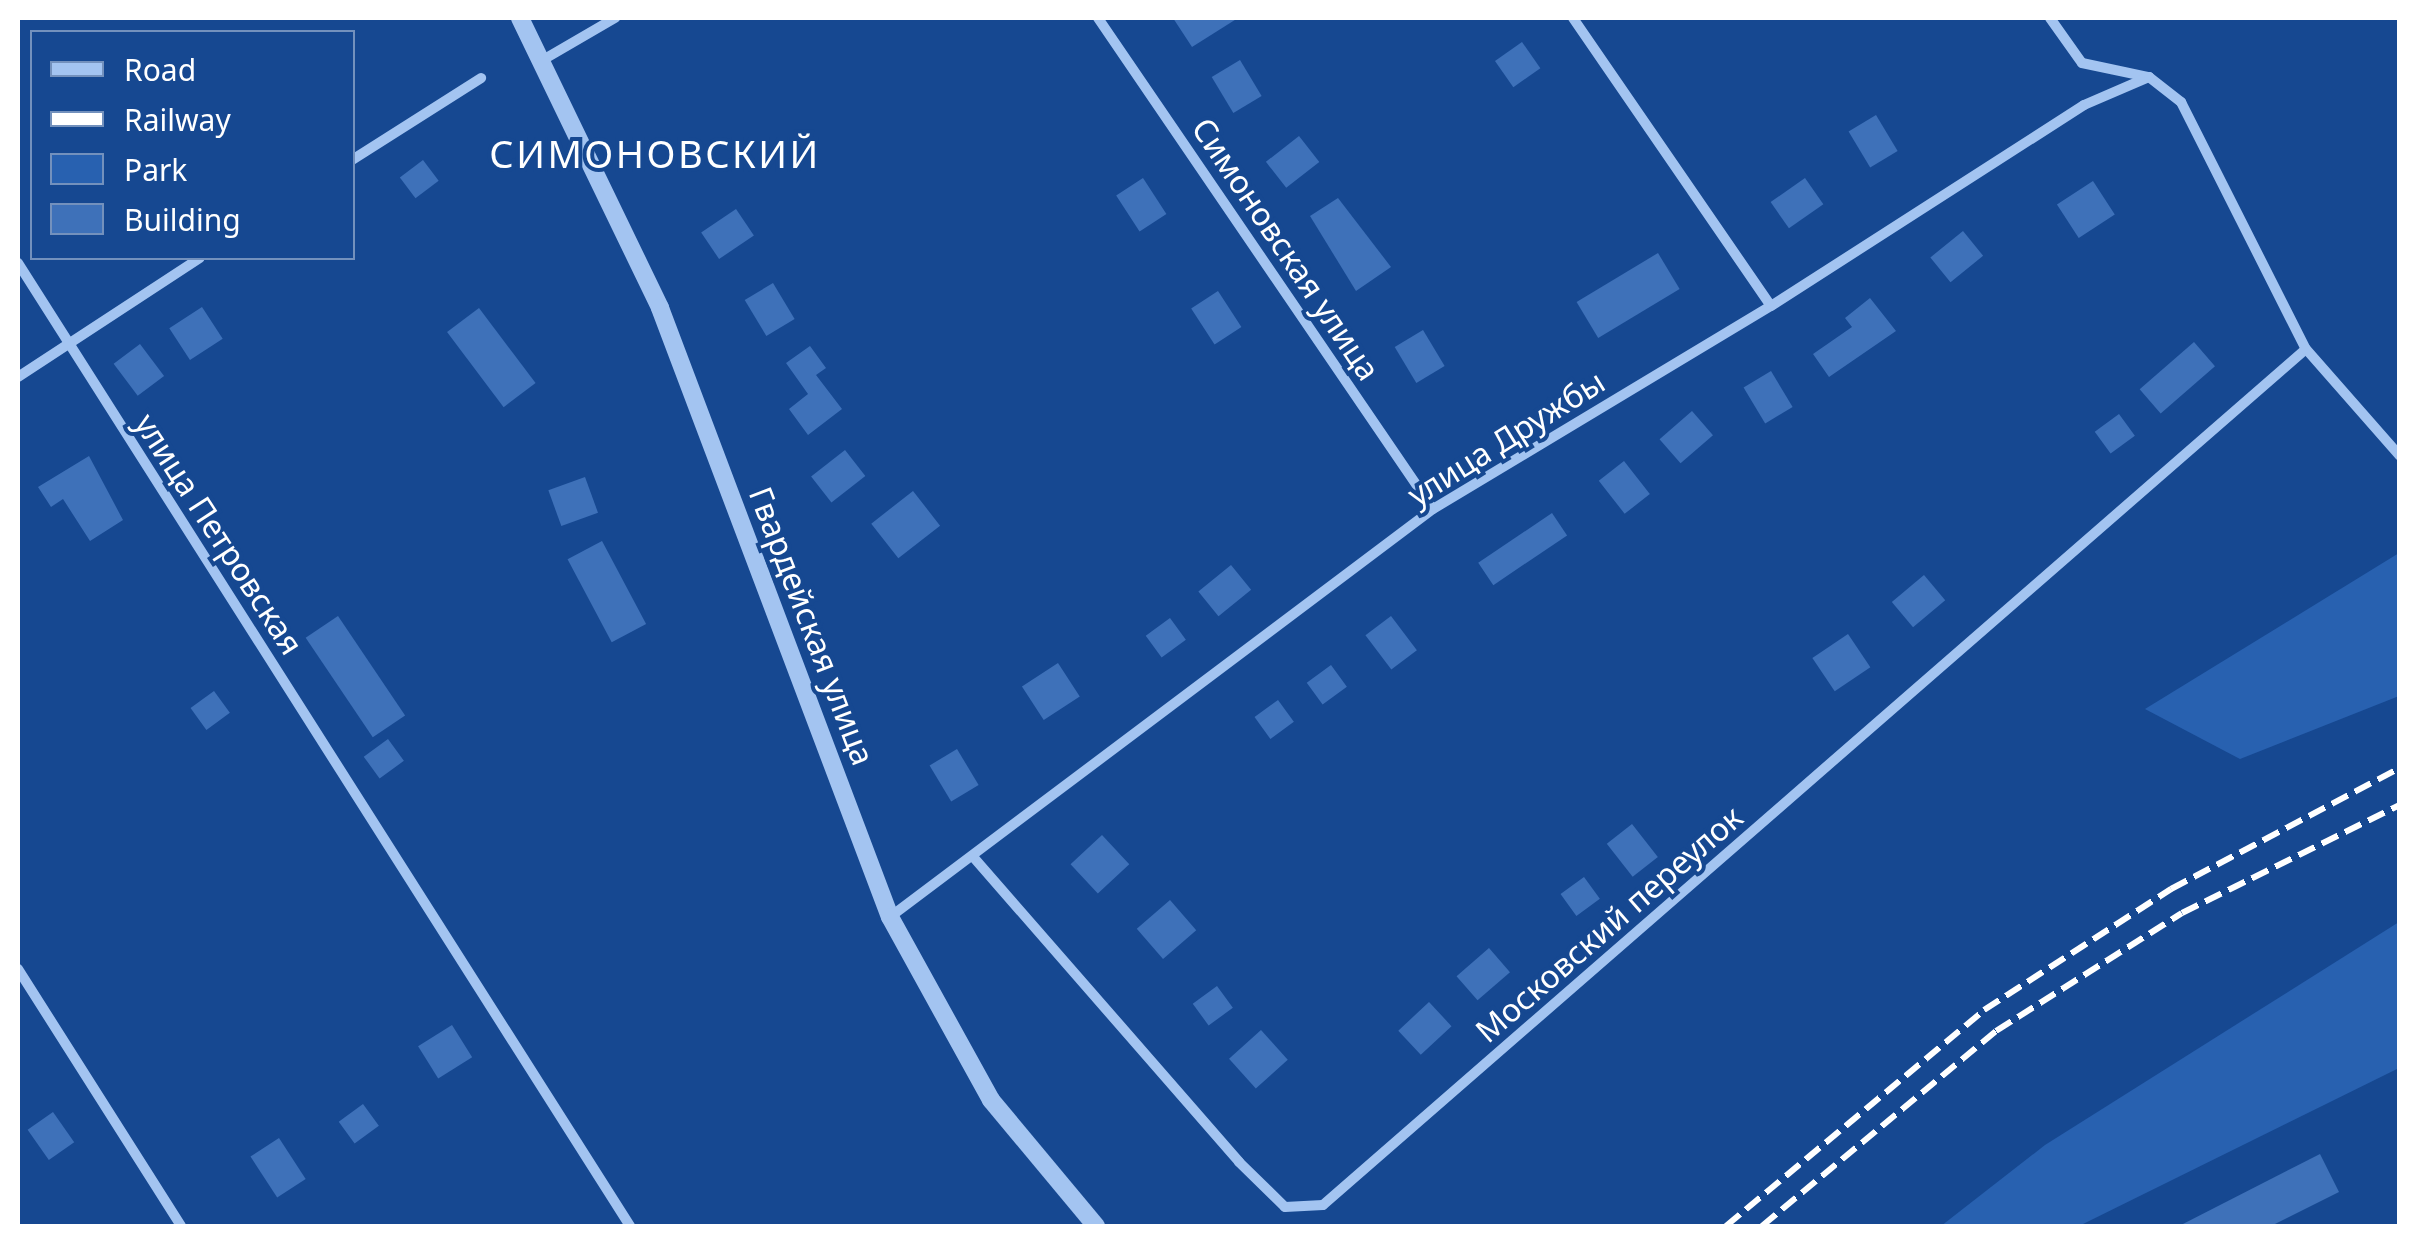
<!DOCTYPE html>
<meta charset="utf-8">
<style>
body{margin:0}
#map{position:relative;width:2417px;height:1244px;overflow:hidden;background:#164891;font-family:"Noto Sans",sans-serif}
div>[style]{position:absolute}
.green>*{inset:0;background:#2861b0}
.building>*{inset:0;background:#3e71b9;transform-origin:0 0}
.minor>*{height:10px;margin:-5px;padding:0 5px;transform-origin:5px;border-radius:5px;background:#a3c4f1}
.tertiary>*{height:18px;margin:-9px;padding:0 9px;transform-origin:9px;border-radius:9px;background:#a3c4f1}
.rail>*{height:6px;margin-top:-3px;transform-origin:0;background:repeating-linear-gradient(90deg,#fff 0 18px,transparent 0 26px)}
span{translate:-50% -50%;white-space:nowrap;text-align:center;line-height:1.15;-webkit-text-stroke:8px #164891;paint-order:stroke}
.street-label{font-size:32px;color:#fff}
.quarter-label{font-size:38px;color:#fff;letter-spacing:2.5px}
.frame{position:absolute;inset:0;border:20px solid #fff;pointer-events:none}
.legend{position:absolute;left:30px;top:30px;width:325px;height:230px;box-sizing:border-box;background:#164891;border:2px solid #7391bd;margin:0;padding:12px 18px;list-style:none;font-size:30px;color:#fff}
.legend li{display:flex;align-items:center;gap:20px;height:50px}
.legend b{width:50px;border:2px solid #7391bd}
</style>
<div id="map">
<div class="green">
<i style="clip-path:polygon(2399px 553px,2399px 696px,2240px 759px,2145px 709px)"></i>
<i style="clip-path:polygon(2399px 922px,2399px 1068px,2079px 1226px,1941px 1226px,2045px 1145px)"></i>
</div>
<div class="building">
<i style="clip-path:polygon(1173px 18px,1238px 18px,1192px 47px)"></i>
<i style="left:1522px;top:42px;width:32px;height:33px;rotate:55deg"></i>
<i style="left:1240px;top:60px;width:42px;height:33px;rotate:59deg"></i>
<i style="left:1876px;top:115px;width:42px;height:32px;rotate:59deg"></i>
<i style="left:1299px;top:136px;width:33px;height:42px;rotate:52deg"></i>
<i style="left:423px;top:160px;width:26px;height:29px;rotate:53deg"></i>
<i style="left:1143px;top:178px;width:43px;height:32px;rotate:57deg"></i>
<i style="left:1805px;top:178px;width:32px;height:42px;rotate:55deg"></i>
<i style="left:2093px;top:181px;width:40px;height:43px;rotate:57deg"></i>
<i style="clip-path:polygon(1338px 198px,1391px 267px,1356px 291px,1310px 216px)"></i>
<i style="left:736px;top:209px;width:32px;height:42px;rotate:56deg"></i>
<i style="left:1963px;top:231px;width:32px;height:42px;rotate:51deg"></i>
<i style="left:1658px;top:253px;width:42px;height:95px;rotate:59deg"></i>
<i style="left:773px;top:283px;width:42px;height:33px;rotate:59deg"></i>
<i style="left:1218px;top:291px;width:43px;height:32px;rotate:57deg"></i>
<i style="clip-path:polygon(1870px 298px,1896px 331px,1829px 377px,1813px 354px,1852px 327px,1845px 318px)"></i>
<i style="left:202px;top:307px;width:38px;height:39px;rotate:57deg"></i>
<i style="left:479px;top:308px;width:94px;height:40px;rotate:53deg"></i>
<i style="left:1423px;top:330px;width:42px;height:33px;rotate:59deg"></i>
<i style="left:2194px;top:342px;width:32px;height:72px;rotate:49deg"></i>
<i style="left:140px;top:344px;width:40px;height:33px;rotate:53deg"></i>
<i style="clip-path:polygon(810px 346px,826px 368px,816px 375px,842px 409px,808px 435px,789px 409px,808px 394px,786px 363px)"></i>
<i style="left:1771px;top:371px;width:42px;height:32px;rotate:59deg"></i>
<i style="left:1692px;top:411px;width:32px;height:43px;rotate:49deg"></i>
<i style="left:2119px;top:414px;width:27px;height:30px;rotate:54deg"></i>
<i style="left:845px;top:450px;width:33px;height:43px;rotate:52deg"></i>
<i style="clip-path:polygon(89px 456px,123px 520px,90px 541px,63px 499px,51px 507px,38px 487px)"></i>
<i style="left:1624px;top:461px;width:42px;height:32px;rotate:52deg"></i>
<i style="left:585px;top:477px;width:38px;height:39px;rotate:70deg"></i>
<i style="left:913px;top:491px;width:44px;height:53px;rotate:52deg"></i>
<i style="left:1552px;top:513px;width:27px;height:89px;rotate:56deg"></i>
<i style="left:602px;top:541px;width:94px;height:39px;rotate:62deg"></i>
<i style="left:1231px;top:565px;width:32px;height:42px;rotate:51deg"></i>
<i style="left:1924px;top:575px;width:33px;height:42px;rotate:50deg"></i>
<i style="left:338px;top:616px;width:120px;height:39px;rotate:56deg"></i>
<i style="left:1391px;top:616px;width:43px;height:32px;rotate:53deg"></i>
<i style="left:1170px;top:618px;width:27px;height:30px;rotate:54deg"></i>
<i style="left:1848px;top:634px;width:40px;height:43px;rotate:56deg"></i>
<i style="left:1058px;top:663px;width:40px;height:43px;rotate:57deg"></i>
<i style="left:1331px;top:665px;width:27px;height:30px;rotate:54deg"></i>
<i style="left:214px;top:691px;width:27px;height:29px;rotate:54deg"></i>
<i style="left:1278px;top:700px;width:27px;height:29px;rotate:54deg"></i>
<i style="left:388px;top:739px;width:27px;height:30px;rotate:54deg"></i>
<i style="left:957px;top:749px;width:42px;height:32px;rotate:59deg"></i>
<i style="left:1632px;top:824px;width:42px;height:32px;rotate:52deg"></i>
<i style="left:1102px;top:835px;width:40px;height:43px;rotate:47deg"></i>
<i style="left:1584px;top:877px;width:27px;height:29px;rotate:54deg"></i>
<i style="left:1170px;top:900px;width:40px;height:44px;rotate:49deg"></i>
<i style="left:1489px;top:948px;width:32px;height:43px;rotate:49deg"></i>
<i style="left:1217px;top:986px;width:27px;height:30px;rotate:54deg"></i>
<i style="left:1429px;top:1002px;width:33px;height:42px;rotate:47deg"></i>
<i style="left:452px;top:1025px;width:38px;height:40px;rotate:58deg"></i>
<i style="left:1261px;top:1030px;width:40px;height:43px;rotate:48deg"></i>
<i style="left:363px;top:1104px;width:27px;height:30px;rotate:54deg"></i>
<i style="left:53px;top:1112px;width:37px;height:31px;rotate:55deg"></i>
<i style="left:279px;top:1138px;width:49px;height:34px;rotate:57deg"></i>
<i style="clip-path:polygon(2320px 1154px,2339px 1192px,2271px 1226px,2179px 1226px)"></i>
</div>
<div class="minor">
<i style="left:1098px;top:18px;width:594px;rotate:55.7deg"></i>
<i style="left:1573px;top:18px;width:349px;rotate:55.5deg"></i>
<i style="left:2050px;top:18px;width:55px;rotate:54.6deg"></i>
<i style="left:2082px;top:63px;width:67px;rotate:12deg"></i>
<i style="left:541px;top:61px;width:86px;rotate:-30.2deg"></i>
<i style="left:352px;top:160px;width:153px;rotate:-32.4deg"></i>
<i style="left:18px;top:263px;width:1141px;rotate:57.56deg"></i>
<i style="left:18px;top:377px;width:217px;rotate:-33.2deg"></i>
<i style="left:975px;top:859px;width:402px;rotate:48.9deg"></i>
<i style="left:1239px;top:1162px;width:64px;rotate:44.4deg"></i>
<i style="left:1285px;top:1207px;width:38px;rotate:-3deg"></i>
<i style="left:1323px;top:1205px;width:1303px;rotate:-41.05deg"></i>
<i style="left:890px;top:917px;width:679px;rotate:-36.92deg"></i>
<i style="left:1433px;top:509px;width:394px;rotate:-31deg"></i>
<i style="left:1771px;top:306px;width:372px;rotate:-32.7deg"></i>
<i style="left:2084px;top:105px;width:71px;rotate:-23.3deg"></i>
<i style="left:2149px;top:77px;width:41px;rotate:38deg"></i>
<i style="left:2181px;top:102px;width:277px;rotate:63.2deg"></i>
<i style="left:2306px;top:349px;width:142px;rotate:48.7deg"></i>
<i style="left:18px;top:969px;width:304px;rotate:57.6deg"></i>
</div>
<div class="tertiary">
<i style="left:520px;top:18px;width:322px;rotate:64.2deg"></i>
<i style="left:660px;top:308px;width:651px;rotate:69.31deg"></i>
<i style="left:890px;top:917px;width:209px;rotate:61.1deg"></i>
<i style="left:991px;top:1100px;width:164px;rotate:50.2deg"></i>
</div>
<div class="rail">
<i style="left:1726px;top:1226px;width:336px;rotate:-39.9deg"></i>
<i style="left:1984px;top:1010px;width:223px;rotate:-32.9deg"></i>
<i style="left:2171px;top:889px;width:259px;rotate:-27.9deg"></i>
<i style="left:1762px;top:1226px;width:305px;rotate:-39.8deg"></i>
<i style="left:1996px;top:1031px;width:220px;rotate:-32.4deg"></i>
<i style="left:2182px;top:913px;width:243px;rotate:-26.4deg"></i>
</div>
<div class="street-label">
<span style="left:1286px;top:249px;rotate:56deg">Симоновская улица</span>
<span style="left:1506px;top:438px;rotate:-32deg">улица Дружбы</span>
<span style="left:219px;top:534px;rotate:57deg">улица Петровская</span>
<span style="left:812px;top:626px;rotate:69deg">Гвардейская улица</span>
<span style="left:1609px;top:924px;rotate:-41deg">Московский переулок</span>
</div>
<div class="quarter-label">
<span style="left:655px;top:154px">СИМОНОВСКИЙ</span>
</div>
<div class="frame"></div>
<ul class="legend">
<li><b style="height:12px;background:#a3c4f1"></b>Road</li>
<li><b style="height:12px;background:#fff"></b>Railway</li>
<li><b style="height:28px;background:#2861b0"></b>Park</li>
<li><b style="height:28px;background:#3e71b9"></b>Building</li>
</ul>
</div>
